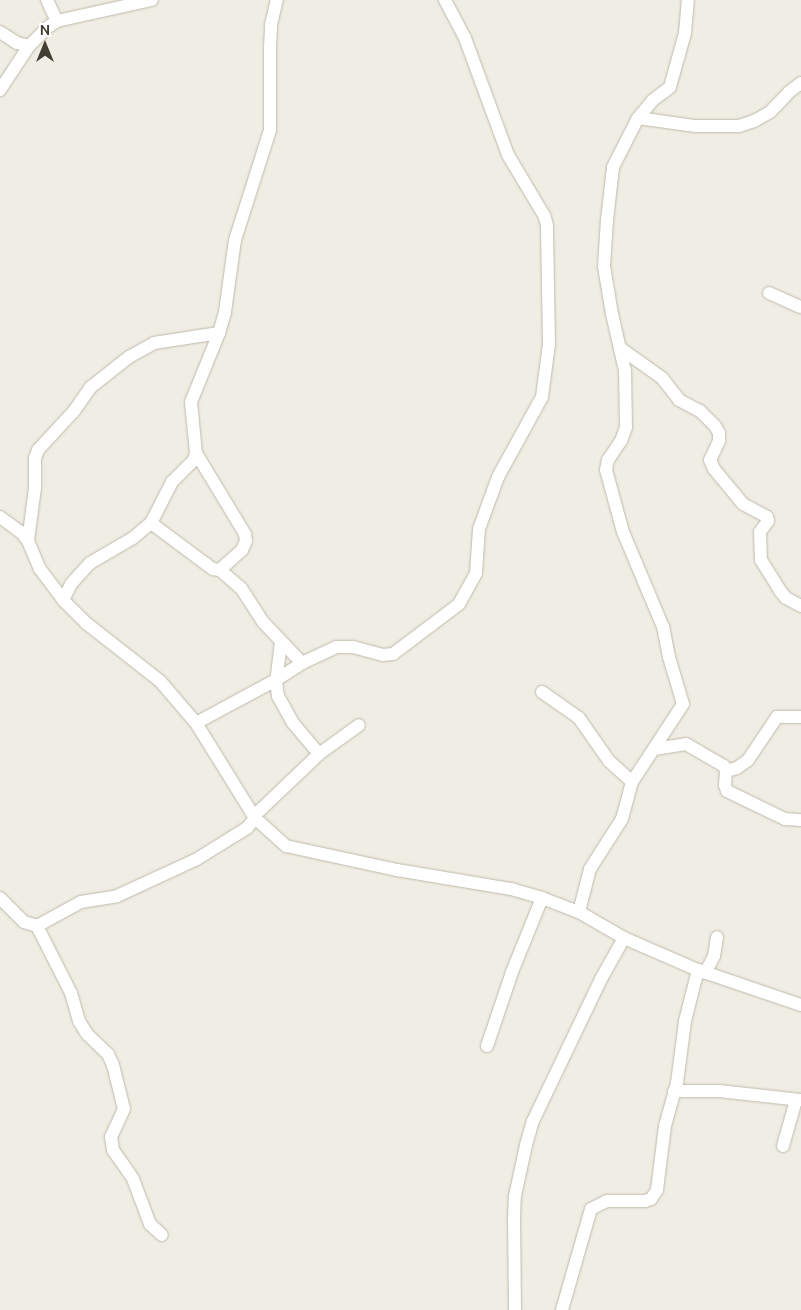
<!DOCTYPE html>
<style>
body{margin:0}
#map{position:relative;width:801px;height:1310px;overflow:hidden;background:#f0eee4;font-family:Ubuntu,sans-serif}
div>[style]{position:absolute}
.roads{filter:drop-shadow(0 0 1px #beb9aa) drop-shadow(0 0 1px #beb9aa)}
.minor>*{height:12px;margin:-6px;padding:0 6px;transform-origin:6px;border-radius:6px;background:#fff}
span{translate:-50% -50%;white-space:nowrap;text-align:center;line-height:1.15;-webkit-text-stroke:5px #fff;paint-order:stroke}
.north{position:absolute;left:20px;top:20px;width:50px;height:50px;-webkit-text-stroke:4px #fff;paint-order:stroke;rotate:0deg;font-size:14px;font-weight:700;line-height:20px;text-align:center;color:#423e34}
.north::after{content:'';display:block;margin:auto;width:18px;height:22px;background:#423e34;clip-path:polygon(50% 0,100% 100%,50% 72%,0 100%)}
</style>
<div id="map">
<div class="roads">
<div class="minor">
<i style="left:47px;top:0;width:23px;rotate:65deg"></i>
<i style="left:0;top:32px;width:20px;rotate:33deg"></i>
<i style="left:17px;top:43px;width:12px;rotate:14deg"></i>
<i style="left:0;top:90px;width:53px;rotate:-56.6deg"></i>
<i style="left:29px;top:46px;width:27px;rotate:-45deg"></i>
<i style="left:48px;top:27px;width:11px;rotate:-34deg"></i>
<i style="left:57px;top:21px;width:97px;rotate:-12.5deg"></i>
<i style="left:638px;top:118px;width:58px;rotate:8deg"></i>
<i style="left:695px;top:126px;width:44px"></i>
<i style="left:739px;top:126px;width:16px;rotate:-18deg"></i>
<i style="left:754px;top:121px;width:18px;rotate:-29deg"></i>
<i style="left:770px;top:112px;width:28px;rotate:-46deg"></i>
<i style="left:789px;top:92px;width:15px;rotate:-37deg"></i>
<i style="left:769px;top:293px;width:35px;rotate:24deg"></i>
<i style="left:620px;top:348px;width:52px;rotate:35.5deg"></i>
<i style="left:662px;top:378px;width:28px;rotate:52deg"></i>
<i style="left:679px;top:400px;width:24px;rotate:28deg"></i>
<i style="left:700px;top:411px;width:21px;rotate:45deg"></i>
<i style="left:715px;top:426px;width:8px;rotate:60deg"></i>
<i style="left:719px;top:433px;width:8px;rotate:90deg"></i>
<i style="left:719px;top:441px;width:21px;rotate:115deg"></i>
<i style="left:710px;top:460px;width:10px;rotate:66deg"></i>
<i style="left:714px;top:469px;width:45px;rotate:50.4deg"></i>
<i style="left:743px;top:504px;width:27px;rotate:28deg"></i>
<i style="left:767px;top:517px;width:4px;rotate:76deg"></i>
<i style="left:768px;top:521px;width:14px;rotate:126deg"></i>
<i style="left:760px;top:532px;width:28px;rotate:88deg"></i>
<i style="left:761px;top:560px;width:36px;rotate:58deg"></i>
<i style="left:780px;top:591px;width:9px;rotate:49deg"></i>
<i style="left:786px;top:598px;width:17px;rotate:28deg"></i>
<i style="left:196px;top:453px;width:95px;rotate:58.8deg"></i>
<i style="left:245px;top:534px;width:7px;rotate:82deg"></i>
<i style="left:246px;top:541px;width:10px;rotate:114deg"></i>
<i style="left:242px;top:550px;width:30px;rotate:138deg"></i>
<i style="left:0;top:517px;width:26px;rotate:36deg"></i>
<i style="left:21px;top:532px;width:11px;rotate:52deg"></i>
<i style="left:28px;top:541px;width:30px;rotate:67deg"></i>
<i style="left:40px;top:569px;width:39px;rotate:53deg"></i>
<i style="left:63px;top:600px;width:33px;rotate:45deg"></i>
<i style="left:86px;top:623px;width:94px;rotate:38.1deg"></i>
<i style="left:160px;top:681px;width:55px;rotate:49.4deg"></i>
<i style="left:196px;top:723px;width:112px;rotate:58.2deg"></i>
<i style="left:255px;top:818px;width:42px;rotate:42.1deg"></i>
<i style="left:286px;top:846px;width:114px;rotate:12.2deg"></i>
<i style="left:397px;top:870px;width:116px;rotate:9.5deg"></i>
<i style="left:511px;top:889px;width:32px;rotate:16deg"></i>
<i style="left:542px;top:898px;width:40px;rotate:21deg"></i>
<i style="left:579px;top:912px;width:52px;rotate:30deg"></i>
<i style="left:624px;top:938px;width:81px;rotate:23.4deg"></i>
<i style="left:698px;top:970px;width:109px;rotate:18.8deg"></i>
<i style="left:151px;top:523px;width:69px;rotate:36.7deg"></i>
<i style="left:206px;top:564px;width:9px;rotate:36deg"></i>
<i style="left:213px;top:569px;width:7px;rotate:8deg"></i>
<i style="left:220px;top:570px;width:28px;rotate:41deg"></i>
<i style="left:241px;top:588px;width:40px;rotate:57.1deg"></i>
<i style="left:263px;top:622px;width:57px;rotate:46.4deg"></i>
<i style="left:28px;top:541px;width:53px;rotate:-82.5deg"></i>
<i style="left:35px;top:488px;width:30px;rotate:-90deg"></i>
<i style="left:35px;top:458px;width:9px;rotate:-69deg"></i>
<i style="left:38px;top:450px;width:53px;rotate:-47.3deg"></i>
<i style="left:74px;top:411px;width:29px;rotate:-55deg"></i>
<i style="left:91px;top:387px;width:48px;rotate:-38.3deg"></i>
<i style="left:129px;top:357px;width:29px;rotate:-29deg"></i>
<i style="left:154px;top:343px;width:66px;rotate:-8.7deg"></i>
<i style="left:63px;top:600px;width:18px;rotate:-63deg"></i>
<i style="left:71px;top:584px;width:28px;rotate:-48deg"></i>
<i style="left:90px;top:563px;width:50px;rotate:-30.2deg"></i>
<i style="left:133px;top:538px;width:23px;rotate:-40deg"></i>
<i style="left:151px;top:523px;width:46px;rotate:-62.9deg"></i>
<i style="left:172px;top:482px;width:31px;rotate:-45deg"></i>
<i style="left:194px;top:460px;width:7px;rotate:-74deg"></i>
<i style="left:196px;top:453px;width:51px;rotate:-95.6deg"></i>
<i style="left:191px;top:402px;width:74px;rotate:-67.9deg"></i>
<i style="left:219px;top:333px;width:22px;rotate:-74deg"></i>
<i style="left:225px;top:312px;width:73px;rotate:-82.1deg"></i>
<i style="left:235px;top:240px;width:115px;rotate:-72.3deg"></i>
<i style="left:270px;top:130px;width:83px;rotate:-90deg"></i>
<i style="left:270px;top:47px;width:22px;rotate:-87deg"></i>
<i style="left:271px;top:25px;width:26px;rotate:-77deg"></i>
<i style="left:281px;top:642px;width:38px;rotate:97deg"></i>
<i style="left:276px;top:680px;width:16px;rotate:83deg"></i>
<i style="left:278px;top:696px;width:31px;rotate:61deg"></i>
<i style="left:293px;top:723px;width:40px;rotate:50deg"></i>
<i style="left:542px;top:692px;width:45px;rotate:35.1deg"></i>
<i style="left:579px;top:718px;width:52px;rotate:55.1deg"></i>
<i style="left:609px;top:761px;width:31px;rotate:42deg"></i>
<i style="left:196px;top:723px;width:91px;rotate:-28.3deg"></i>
<i style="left:276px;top:680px;width:31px;rotate:-33deg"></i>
<i style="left:302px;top:663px;width:38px;rotate:-25deg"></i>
<i style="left:336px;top:647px;width:17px"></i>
<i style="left:353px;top:647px;width:30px;rotate:15deg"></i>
<i style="left:382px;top:655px;width:11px;rotate:-5deg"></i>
<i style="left:393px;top:654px;width:83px;rotate:-37.1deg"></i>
<i style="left:459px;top:604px;width:35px;rotate:-61deg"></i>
<i style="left:476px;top:573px;width:44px;rotate:-86.1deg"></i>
<i style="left:479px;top:529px;width:55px;rotate:-69.9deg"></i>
<i style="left:498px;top:477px;width:91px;rotate:-61.2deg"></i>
<i style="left:542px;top:397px;width:53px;rotate:-82.5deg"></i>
<i style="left:549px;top:344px;width:118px;rotate:-91deg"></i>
<i style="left:547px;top:226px;width:9px;rotate:-103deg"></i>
<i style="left:545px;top:217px;width:72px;rotate:-120.8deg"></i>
<i style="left:508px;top:155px;width:125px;rotate:-110.2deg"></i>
<i style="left:465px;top:38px;width:43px;rotate:-117.8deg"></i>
<i style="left:655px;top:749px;width:31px;rotate:-9deg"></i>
<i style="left:686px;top:744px;width:44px;rotate:30.1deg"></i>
<i style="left:724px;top:766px;width:5px;rotate:68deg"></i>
<i style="left:726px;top:771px;width:14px;rotate:94deg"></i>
<i style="left:725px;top:785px;width:6px;rotate:72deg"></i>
<i style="left:727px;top:791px;width:64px;rotate:25.8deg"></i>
<i style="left:785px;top:819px;width:16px;rotate:4deg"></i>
<i style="left:726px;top:771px;width:11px;rotate:-15deg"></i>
<i style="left:737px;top:768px;width:14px;rotate:-36deg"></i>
<i style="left:748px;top:760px;width:52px;rotate:-56deg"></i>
<i style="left:777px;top:717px;width:24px"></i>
<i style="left:254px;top:816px;width:90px;rotate:-43.6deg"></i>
<i style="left:319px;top:754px;width:49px;rotate:-35.9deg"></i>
<i style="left:0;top:898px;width:34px;rotate:45deg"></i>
<i style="left:24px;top:922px;width:14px;rotate:17deg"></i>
<i style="left:37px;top:926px;width:50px;rotate:-28.6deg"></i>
<i style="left:81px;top:902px;width:36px;rotate:-9deg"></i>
<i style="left:117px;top:896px;width:88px;rotate:-24.8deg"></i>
<i style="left:197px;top:859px;width:59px;rotate:-31.8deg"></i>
<i style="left:247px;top:828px;width:13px;rotate:-51deg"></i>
<i style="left:579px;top:912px;width:44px;rotate:-75.7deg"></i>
<i style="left:590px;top:869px;width:59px;rotate:-57.4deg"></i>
<i style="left:622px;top:819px;width:38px;rotate:-75deg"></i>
<i style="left:632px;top:782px;width:93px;rotate:-56.8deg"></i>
<i style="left:683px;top:704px;width:49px;rotate:-106.6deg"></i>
<i style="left:669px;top:657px;width:31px;rotate:-101deg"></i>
<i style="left:663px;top:627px;width:103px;rotate:-112.8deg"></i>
<i style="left:623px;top:532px;width:64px;rotate:-105.3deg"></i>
<i style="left:606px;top:470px;width:10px;rotate:-79deg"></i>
<i style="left:608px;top:460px;width:23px;rotate:-56deg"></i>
<i style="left:621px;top:441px;width:15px;rotate:-70deg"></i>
<i style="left:626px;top:427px;width:56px;rotate:-91deg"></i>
<i style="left:625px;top:371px;width:58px;rotate:-102.8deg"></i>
<i style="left:612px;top:314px;width:49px;rotate:-99.5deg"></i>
<i style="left:604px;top:266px;width:46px;rotate:-86.3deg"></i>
<i style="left:607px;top:220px;width:53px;rotate:-83.5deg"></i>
<i style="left:613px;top:167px;width:55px;rotate:-63deg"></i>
<i style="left:638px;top:118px;width:23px;rotate:-50deg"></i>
<i style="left:653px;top:100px;width:21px;rotate:-37deg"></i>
<i style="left:670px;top:87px;width:56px;rotate:-74.5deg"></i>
<i style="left:685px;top:33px;width:33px;rotate:-85deg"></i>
<i style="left:37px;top:926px;width:75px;rotate:63.1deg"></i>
<i style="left:71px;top:993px;width:29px;rotate:74deg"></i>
<i style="left:79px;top:1021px;width:15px;rotate:58deg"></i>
<i style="left:87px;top:1034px;width:29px;rotate:44deg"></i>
<i style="left:108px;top:1054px;width:12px;rotate:66deg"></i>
<i style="left:113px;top:1065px;width:45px;rotate:76deg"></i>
<i style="left:124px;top:1109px;width:31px;rotate:115deg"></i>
<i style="left:111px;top:1137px;width:13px;rotate:81deg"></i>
<i style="left:113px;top:1150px;width:35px;rotate:55deg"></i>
<i style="left:133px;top:1179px;width:48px;rotate:69.3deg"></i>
<i style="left:150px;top:1224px;width:16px;rotate:43deg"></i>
<i style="left:705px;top:973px;width:19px;rotate:-62deg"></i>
<i style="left:714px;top:956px;width:19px;rotate:-81deg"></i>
<i style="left:487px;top:1046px;width:78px;rotate:-71.3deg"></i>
<i style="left:512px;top:972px;width:80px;rotate:-67.9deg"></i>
<i style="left:674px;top:1091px;width:45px"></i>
<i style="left:719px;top:1091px;width:82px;rotate:6.3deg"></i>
<i style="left:783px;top:1146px;width:48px;rotate:-74.2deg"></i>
<i style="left:515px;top:1310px;width:91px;rotate:-90.6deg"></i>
<i style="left:514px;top:1219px;width:23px;rotate:-88deg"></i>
<i style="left:515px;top:1196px;width:52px;rotate:-77.8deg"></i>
<i style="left:526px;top:1145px;width:25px;rotate:-74deg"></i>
<i style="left:533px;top:1121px;width:157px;rotate:-64.4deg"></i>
<i style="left:601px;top:979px;width:47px;rotate:-60.7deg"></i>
<i style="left:562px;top:1310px;width:105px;rotate:-74deg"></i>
<i style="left:591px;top:1209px;width:18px;rotate:-27deg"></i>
<i style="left:607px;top:1201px;width:38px"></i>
<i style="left:645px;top:1201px;width:6px;rotate:-18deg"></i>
<i style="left:651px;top:1199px;width:11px;rotate:-56deg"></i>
<i style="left:657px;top:1190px;width:64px;rotate:-82.9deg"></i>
<i style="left:665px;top:1126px;width:45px;rotate:-74.4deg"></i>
<i style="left:677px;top:1083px;width:63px;rotate:-82.6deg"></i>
<i style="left:685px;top:1021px;width:53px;rotate:-75.7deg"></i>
</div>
</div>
<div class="north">N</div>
</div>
